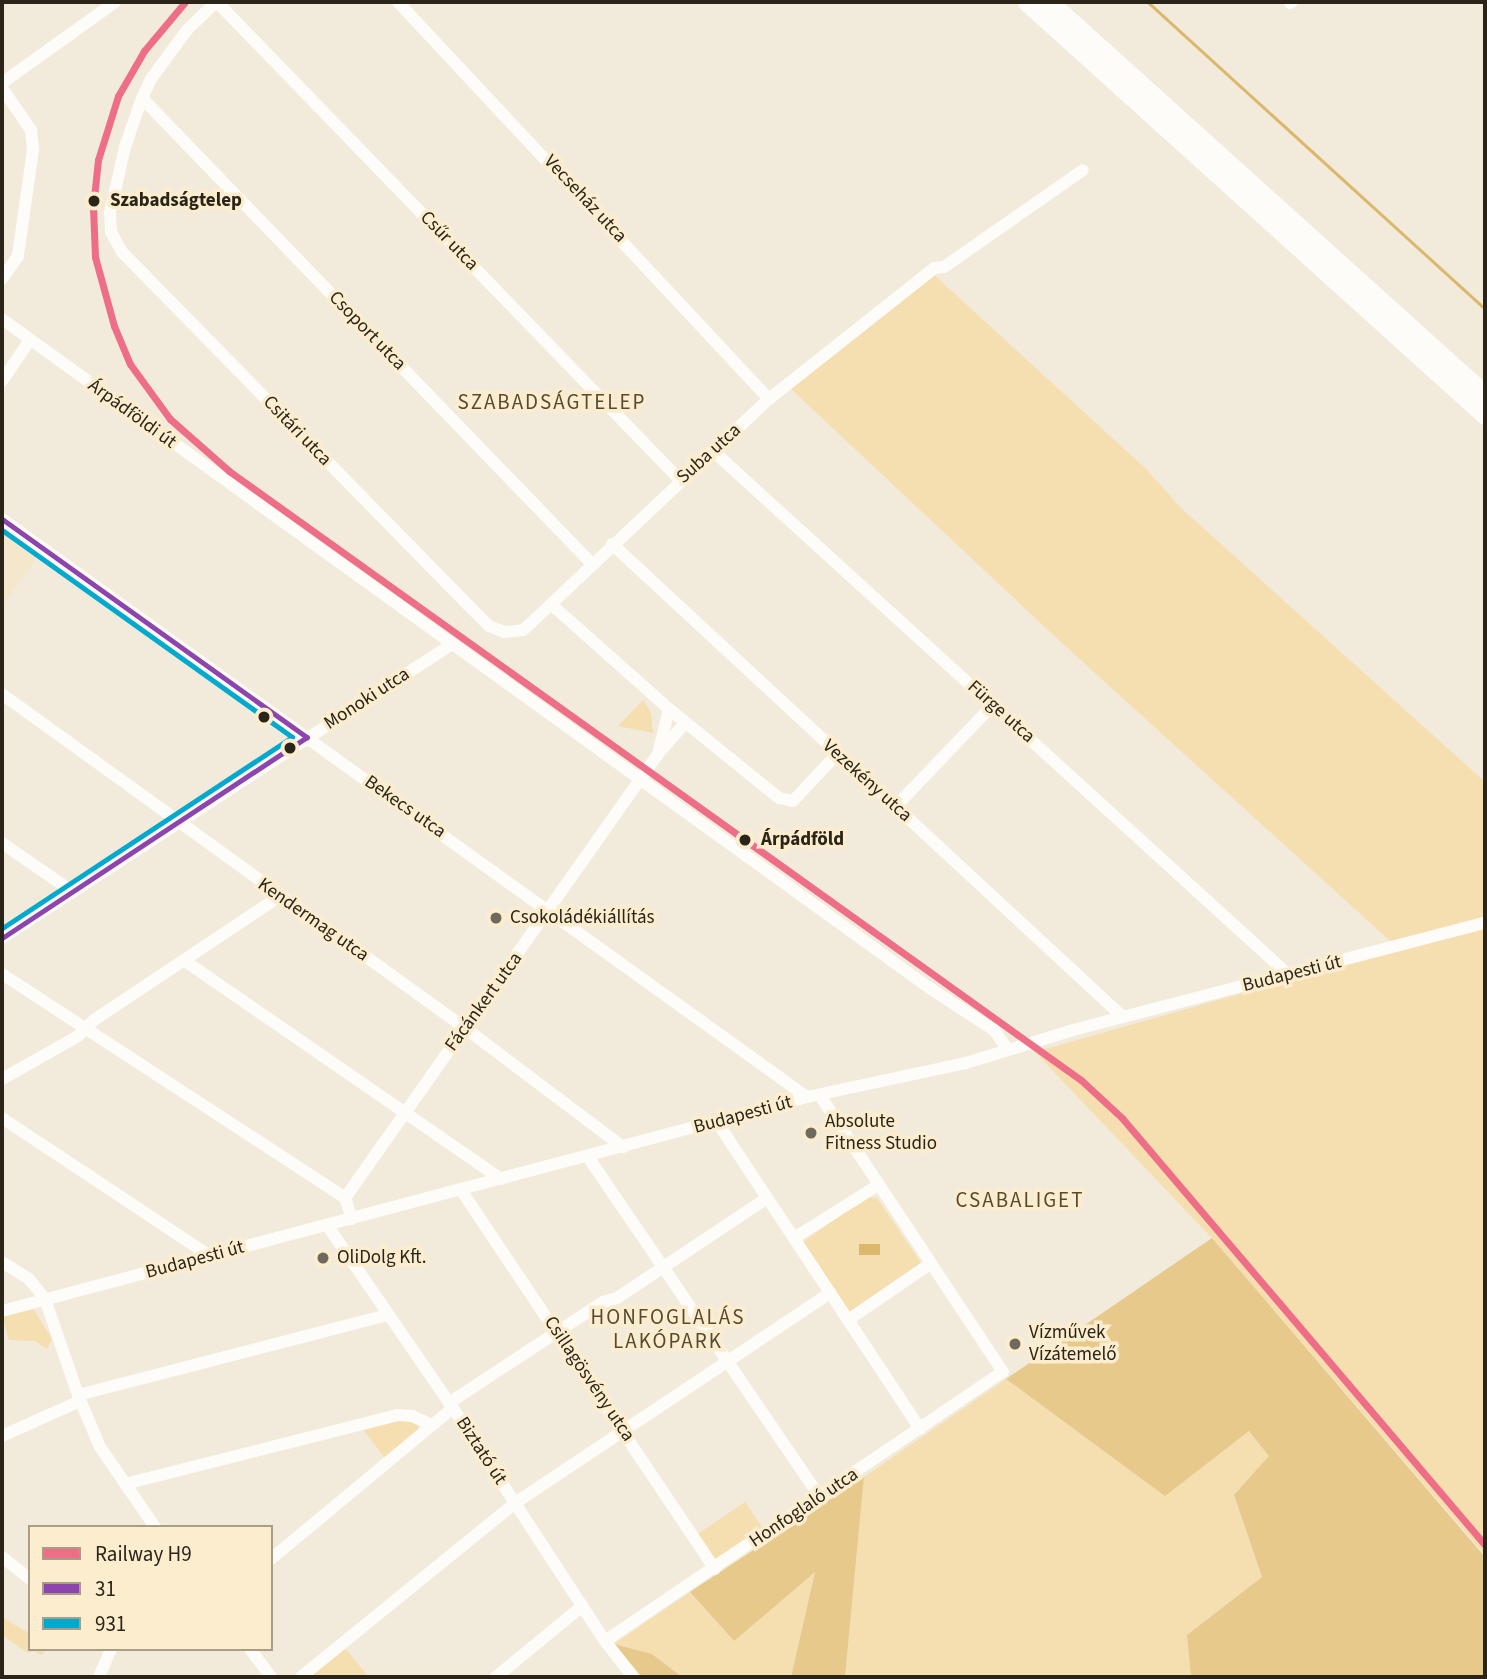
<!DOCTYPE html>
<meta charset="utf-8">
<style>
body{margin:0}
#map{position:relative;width:1487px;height:1679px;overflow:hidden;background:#f2eada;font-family:"Source Sans 3",sans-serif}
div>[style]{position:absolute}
.built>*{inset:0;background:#f5e7cb}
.green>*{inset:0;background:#f5deb0;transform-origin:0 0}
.forest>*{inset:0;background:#e6c98b}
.water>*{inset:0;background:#dbb86c;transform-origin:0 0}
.stream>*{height:2.5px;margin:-1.25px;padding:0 1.25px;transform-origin:1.25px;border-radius:1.25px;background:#dbb86c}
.minor>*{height:12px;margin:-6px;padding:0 6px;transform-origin:6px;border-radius:6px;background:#fdfcf9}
.highway>*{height:19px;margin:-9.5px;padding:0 9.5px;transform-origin:9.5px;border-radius:9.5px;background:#fdfcf9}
.bus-1>*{height:5px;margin:-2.5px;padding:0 2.5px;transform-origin:2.5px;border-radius:2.5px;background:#8e44ad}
.bus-2>*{height:5px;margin:-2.5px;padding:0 2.5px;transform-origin:2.5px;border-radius:2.5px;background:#00a9ce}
.rail-1>*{height:7px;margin:-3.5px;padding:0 3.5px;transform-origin:3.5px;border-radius:3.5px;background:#ed6e86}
.dots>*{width:19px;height:19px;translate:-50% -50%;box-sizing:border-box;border:4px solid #fcedcf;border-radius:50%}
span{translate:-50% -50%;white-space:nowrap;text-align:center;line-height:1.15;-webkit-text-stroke:7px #fcedcf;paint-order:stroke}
.street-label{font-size:19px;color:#2a2419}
.stop-label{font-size:19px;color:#2a2419;font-weight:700}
.left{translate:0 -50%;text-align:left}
.poi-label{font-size:19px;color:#2a2419}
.neighbourhood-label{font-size:21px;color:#574a31;letter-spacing:2px}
.frame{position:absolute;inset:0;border:4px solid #2a2419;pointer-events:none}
.legend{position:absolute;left:28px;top:1525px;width:245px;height:126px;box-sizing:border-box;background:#fcedcf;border:2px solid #a89d86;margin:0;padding:9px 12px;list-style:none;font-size:21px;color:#2a2419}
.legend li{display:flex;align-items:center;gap:14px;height:35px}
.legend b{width:35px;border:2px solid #a89d86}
</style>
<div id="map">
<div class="built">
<i style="clip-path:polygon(2px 522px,42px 550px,2px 607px)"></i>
</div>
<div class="green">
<i style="clip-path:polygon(933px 274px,1146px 469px,1182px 509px,1485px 782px,1485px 1555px,1212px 1238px,1035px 1052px,1399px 949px,1062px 643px,791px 389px)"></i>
<i style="clip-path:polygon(643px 700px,651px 713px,653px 733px,618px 726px)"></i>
<i style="clip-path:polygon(867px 1197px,877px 1198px,921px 1263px,851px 1311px,847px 1311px,803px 1242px)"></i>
<i style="clip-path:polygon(32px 1307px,52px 1339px,47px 1349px,35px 1341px,9px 1340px,2px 1315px)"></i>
<i style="clip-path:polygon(1006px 1379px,1165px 1495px,1249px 1431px,1270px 1456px,1234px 1496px,1262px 1577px,1187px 1635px,1191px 1677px,845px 1677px,864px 1477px)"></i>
<i style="clip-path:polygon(402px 1417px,417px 1422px,419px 1431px,385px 1458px,362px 1428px)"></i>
<i style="left:745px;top:1502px;width:32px;height:58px;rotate:56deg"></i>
<i style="clip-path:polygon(815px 1571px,791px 1677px,682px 1677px,652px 1654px,614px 1644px,690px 1592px,734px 1641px)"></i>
<i style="clip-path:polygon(2px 1617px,30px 1634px,30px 1649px,48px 1649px,41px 1655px,34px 1651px,28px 1653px,2px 1635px)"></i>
<i style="clip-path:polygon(344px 1647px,369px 1677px,307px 1677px)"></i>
</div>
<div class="forest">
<i style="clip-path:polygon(1212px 1238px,1485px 1557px,1485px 1677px,1191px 1677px,1187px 1635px,1262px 1577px,1234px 1495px,1269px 1456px,1249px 1431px,1165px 1496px,1006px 1379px)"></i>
<i style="clip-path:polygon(864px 1477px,845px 1677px,791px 1677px,815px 1572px,734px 1641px,690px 1592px)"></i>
<i style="clip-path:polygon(614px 1644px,652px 1654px,682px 1677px,642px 1677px)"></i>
</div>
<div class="water">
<i style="left:859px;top:1244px;width:21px;height:11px"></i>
</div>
<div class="stream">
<i style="left:1148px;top:2px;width:456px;rotate:42.3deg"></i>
</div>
<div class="minor">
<i style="left:216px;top:2px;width:40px;rotate:136deg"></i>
<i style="left:187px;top:30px;width:61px;rotate:126.3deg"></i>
<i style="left:151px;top:79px;width:21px;rotate:115deg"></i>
<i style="left:142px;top:98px;width:52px;rotate:109.1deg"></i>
<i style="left:125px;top:147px;width:68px;rotate:102.8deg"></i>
<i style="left:110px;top:213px;width:19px;rotate:87deg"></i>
<i style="left:111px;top:232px;width:23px;rotate:61deg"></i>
<i style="left:122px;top:252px;width:501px;rotate:45.57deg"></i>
<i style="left:473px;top:610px;width:23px;rotate:45deg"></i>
<i style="left:489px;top:626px;width:17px;rotate:21deg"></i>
<i style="left:505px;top:632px;width:18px;rotate:-6deg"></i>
<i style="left:523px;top:630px;width:11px;rotate:-41deg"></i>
<i style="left:531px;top:623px;width:327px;rotate:-43.3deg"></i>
<i style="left:769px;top:399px;width:211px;rotate:-38.4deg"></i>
<i style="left:934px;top:268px;width:10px;rotate:-6deg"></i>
<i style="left:944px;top:267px;width:169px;rotate:-34.9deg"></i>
<i style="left:217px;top:2px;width:665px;rotate:45.91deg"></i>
<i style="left:398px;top:2px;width:543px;rotate:46.94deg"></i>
<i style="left:1290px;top:3px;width:2px;rotate:-27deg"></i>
<i style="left:2px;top:83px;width:139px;rotate:-35.6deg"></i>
<i style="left:2px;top:88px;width:51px;rotate:55.4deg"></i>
<i style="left:31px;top:130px;width:20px;rotate:84deg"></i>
<i style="left:33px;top:150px;width:107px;rotate:98.1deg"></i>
<i style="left:18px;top:256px;width:28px;rotate:125deg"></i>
<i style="left:142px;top:98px;width:648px;rotate:46deg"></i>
<i style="left:2px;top:319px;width:1145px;rotate:35.8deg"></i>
<i style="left:931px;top:989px;width:75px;rotate:33.1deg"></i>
<i style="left:994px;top:1030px;width:24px;rotate:55deg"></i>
<i style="left:2px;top:381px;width:50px;rotate:-55.7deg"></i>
<i style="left:712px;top:450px;width:780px;rotate:42.3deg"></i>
<i style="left:2px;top:519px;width:991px;rotate:35.68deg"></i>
<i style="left:612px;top:544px;width:696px;rotate:42.79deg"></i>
<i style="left:552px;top:605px;width:157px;rotate:41.6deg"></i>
<i style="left:669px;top:709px;width:141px;rotate:39deg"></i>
<i style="left:779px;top:798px;width:14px;rotate:12deg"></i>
<i style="left:793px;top:801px;width:64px;rotate:-46.9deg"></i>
<i style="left:2px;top:694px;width:571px;rotate:35.81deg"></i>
<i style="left:465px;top:1028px;width:198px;rotate:37deg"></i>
<i style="left:659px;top:750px;width:42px;rotate:-76.3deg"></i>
<i style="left:896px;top:806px;width:140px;rotate:-46.2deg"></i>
<i style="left:2px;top:843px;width:86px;rotate:34.6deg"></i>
<i style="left:2px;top:938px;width:538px;rotate:-33.16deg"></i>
<i style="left:185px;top:961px;width:384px;rotate:34.6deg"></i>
<i style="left:2px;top:974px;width:410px;rotate:33.1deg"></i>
<i style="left:2px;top:1079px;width:87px;rotate:-29.5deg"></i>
<i style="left:78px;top:1036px;width:23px;rotate:-45deg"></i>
<i style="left:94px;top:1020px;width:224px;rotate:-33.7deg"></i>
<i style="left:2px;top:1118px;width:250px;rotate:33.6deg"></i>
<i style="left:717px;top:1122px;width:368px;rotate:56.5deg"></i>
<i style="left:588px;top:1157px;width:412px;rotate:55.7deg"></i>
<i style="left:461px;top:1190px;width:456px;rotate:56.2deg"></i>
<i style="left:352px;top:1219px;width:22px;rotate:-108deg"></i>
<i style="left:345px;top:1198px;width:543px;rotate:-54.82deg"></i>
<i style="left:658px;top:754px;width:41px;rotate:-48.9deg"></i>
<i style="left:327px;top:1225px;width:222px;rotate:55.5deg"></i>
<i style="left:453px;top:1408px;width:278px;rotate:56.9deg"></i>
<i style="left:605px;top:1641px;width:46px;rotate:52.1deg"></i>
<i style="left:794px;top:1238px;width:99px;rotate:-32.2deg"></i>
<i style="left:2px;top:1262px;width:32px;rotate:32deg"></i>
<i style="left:29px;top:1279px;width:26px;rotate:51deg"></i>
<i style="left:45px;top:1299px;width:102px;rotate:71deg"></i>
<i style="left:78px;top:1395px;width:56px;rotate:67.1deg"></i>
<i style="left:100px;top:1447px;width:97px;rotate:55.5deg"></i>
<i style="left:2px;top:1311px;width:833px;rotate:-14.89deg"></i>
<i style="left:807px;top:1097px;width:163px;rotate:-12.1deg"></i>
<i style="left:966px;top:1063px;width:112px;rotate:-17.1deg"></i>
<i style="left:1073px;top:1030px;width:426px;rotate:-14.6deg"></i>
<i style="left:848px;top:1320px;width:99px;rotate:-34.3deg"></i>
<i style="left:78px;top:1395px;width:320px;rotate:-14.5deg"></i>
<i style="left:449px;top:1403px;width:184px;rotate:-33.3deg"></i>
<i style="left:603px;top:1302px;width:15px;rotate:-16deg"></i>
<i style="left:617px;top:1298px;width:180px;rotate:-33.7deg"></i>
<i style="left:2px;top:1436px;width:85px;rotate:-24.2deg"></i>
<i style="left:125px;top:1484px;width:281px;rotate:-14.2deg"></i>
<i style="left:397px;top:1415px;width:15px;rotate:4deg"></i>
<i style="left:412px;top:1416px;width:22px;rotate:24deg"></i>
<i style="left:2px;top:1557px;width:36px;rotate:38deg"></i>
<i style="left:271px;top:1559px;width:236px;rotate:-39.7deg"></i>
<i style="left:605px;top:1641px;width:480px;rotate:-34.1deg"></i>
<i style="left:1003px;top:1372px;width:332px;rotate:-123.5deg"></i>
<i style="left:250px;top:1649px;width:35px;rotate:53deg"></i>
<i style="left:99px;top:1677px;width:30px;rotate:-67deg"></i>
<i style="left:301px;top:1677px;width:276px;rotate:-39.1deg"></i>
<i style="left:515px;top:1503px;width:379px;rotate:-33.7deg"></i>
<i style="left:496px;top:1677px;width:112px;rotate:-39.5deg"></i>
</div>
<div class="highway">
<i style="left:1027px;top:2px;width:617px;rotate:42.04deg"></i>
<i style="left:1049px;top:2px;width:587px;rotate:42.03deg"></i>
</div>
<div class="bus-1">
<i style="left:2px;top:519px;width:375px;rotate:35.6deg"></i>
<i style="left:2px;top:938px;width:365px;rotate:-33.4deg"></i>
</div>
<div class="bus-2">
<i style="left:2px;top:530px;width:356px;rotate:35.5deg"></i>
<i style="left:292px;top:737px;width:347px;rotate:146.6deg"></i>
</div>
<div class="rail-1">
<i style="left:185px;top:2px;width:64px;rotate:129.9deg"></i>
<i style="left:144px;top:51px;width:52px;rotate:120deg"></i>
<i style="left:118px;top:96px;width:67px;rotate:107.4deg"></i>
<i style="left:98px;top:160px;width:47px;rotate:96.1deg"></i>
<i style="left:93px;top:207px;width:50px;rotate:87.7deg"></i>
<i style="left:95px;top:257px;width:72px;rotate:74.6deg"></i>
<i style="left:114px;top:326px;width:41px;rotate:67.2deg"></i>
<i style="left:130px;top:364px;width:68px;rotate:54deg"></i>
<i style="left:170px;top:419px;width:79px;rotate:41.4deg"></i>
<i style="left:229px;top:471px;width:1047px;rotate:35.56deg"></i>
<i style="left:1081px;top:1080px;width:56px;rotate:42.8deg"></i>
<i style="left:1122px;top:1118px;width:560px;rotate:49.63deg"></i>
</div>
<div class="dots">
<i style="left:94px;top:201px;background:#2a2419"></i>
<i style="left:264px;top:717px;background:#2a2419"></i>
<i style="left:290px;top:748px;background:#2a2419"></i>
<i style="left:745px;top:840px;background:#2a2419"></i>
<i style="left:496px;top:918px;background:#70695d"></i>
<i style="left:811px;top:1133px;background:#70695d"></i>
<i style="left:323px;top:1258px;background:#70695d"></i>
<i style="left:1015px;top:1344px;background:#70695d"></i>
</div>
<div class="street-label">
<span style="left:585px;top:199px;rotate:47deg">Vecseház utca</span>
<span style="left:449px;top:241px;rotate:46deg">Csűr utca</span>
<span style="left:367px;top:331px;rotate:46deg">Csoport utca</span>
<span style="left:132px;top:414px;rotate:36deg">Árpádföldi út</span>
<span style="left:297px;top:431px;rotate:46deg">Csitári utca</span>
<span style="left:709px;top:454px;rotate:-42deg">Suba utca</span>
<span style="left:367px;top:699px;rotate:-33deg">Monoki utca</span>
<span style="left:1001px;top:712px;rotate:42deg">Fürge utca</span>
<span style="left:867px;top:781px;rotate:42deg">Vezekény utca</span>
<span style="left:405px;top:807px;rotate:35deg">Bekecs utca</span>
<span style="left:313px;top:920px;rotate:35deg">Kendermag utca</span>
<span style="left:1292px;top:974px;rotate:-14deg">Budapesti út</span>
<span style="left:484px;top:1002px;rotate:-54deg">Fácánkert utca</span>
<span style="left:743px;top:1115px;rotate:-15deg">Budapesti út</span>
<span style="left:195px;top:1260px;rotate:-15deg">Budapesti út</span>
<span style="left:589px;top:1379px;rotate:56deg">Csillagösvény utca</span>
<span style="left:481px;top:1451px;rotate:57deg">Biztató út</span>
<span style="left:804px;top:1508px;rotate:-34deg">Honfoglaló utca</span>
</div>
<div class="stop-label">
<span class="left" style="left:110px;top:201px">Szabadságtelep</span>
<span class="left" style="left:761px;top:840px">Árpádföld</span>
</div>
<div class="poi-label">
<span class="left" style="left:510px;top:918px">Csokoládékiállítás</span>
<span class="left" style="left:825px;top:1133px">Absolute<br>Fitness Studio</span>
<span class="left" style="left:337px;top:1258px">OliDolg Kft.</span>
<span class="left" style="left:1029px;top:1344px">Vízművek<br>Vízátemelő</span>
</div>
<div class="neighbourhood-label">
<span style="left:552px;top:402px">SZABADSÁGTELEP</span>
<span style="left:1020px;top:1200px">CSABALIGET</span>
<span style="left:668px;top:1329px">HONFOGLALÁS<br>LAKÓPARK</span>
</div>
<div class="frame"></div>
<ul class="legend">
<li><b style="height:9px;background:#ed6e86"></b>Railway H9</li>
<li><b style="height:9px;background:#8e44ad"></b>31</li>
<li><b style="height:9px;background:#00a9ce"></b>931</li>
</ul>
</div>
